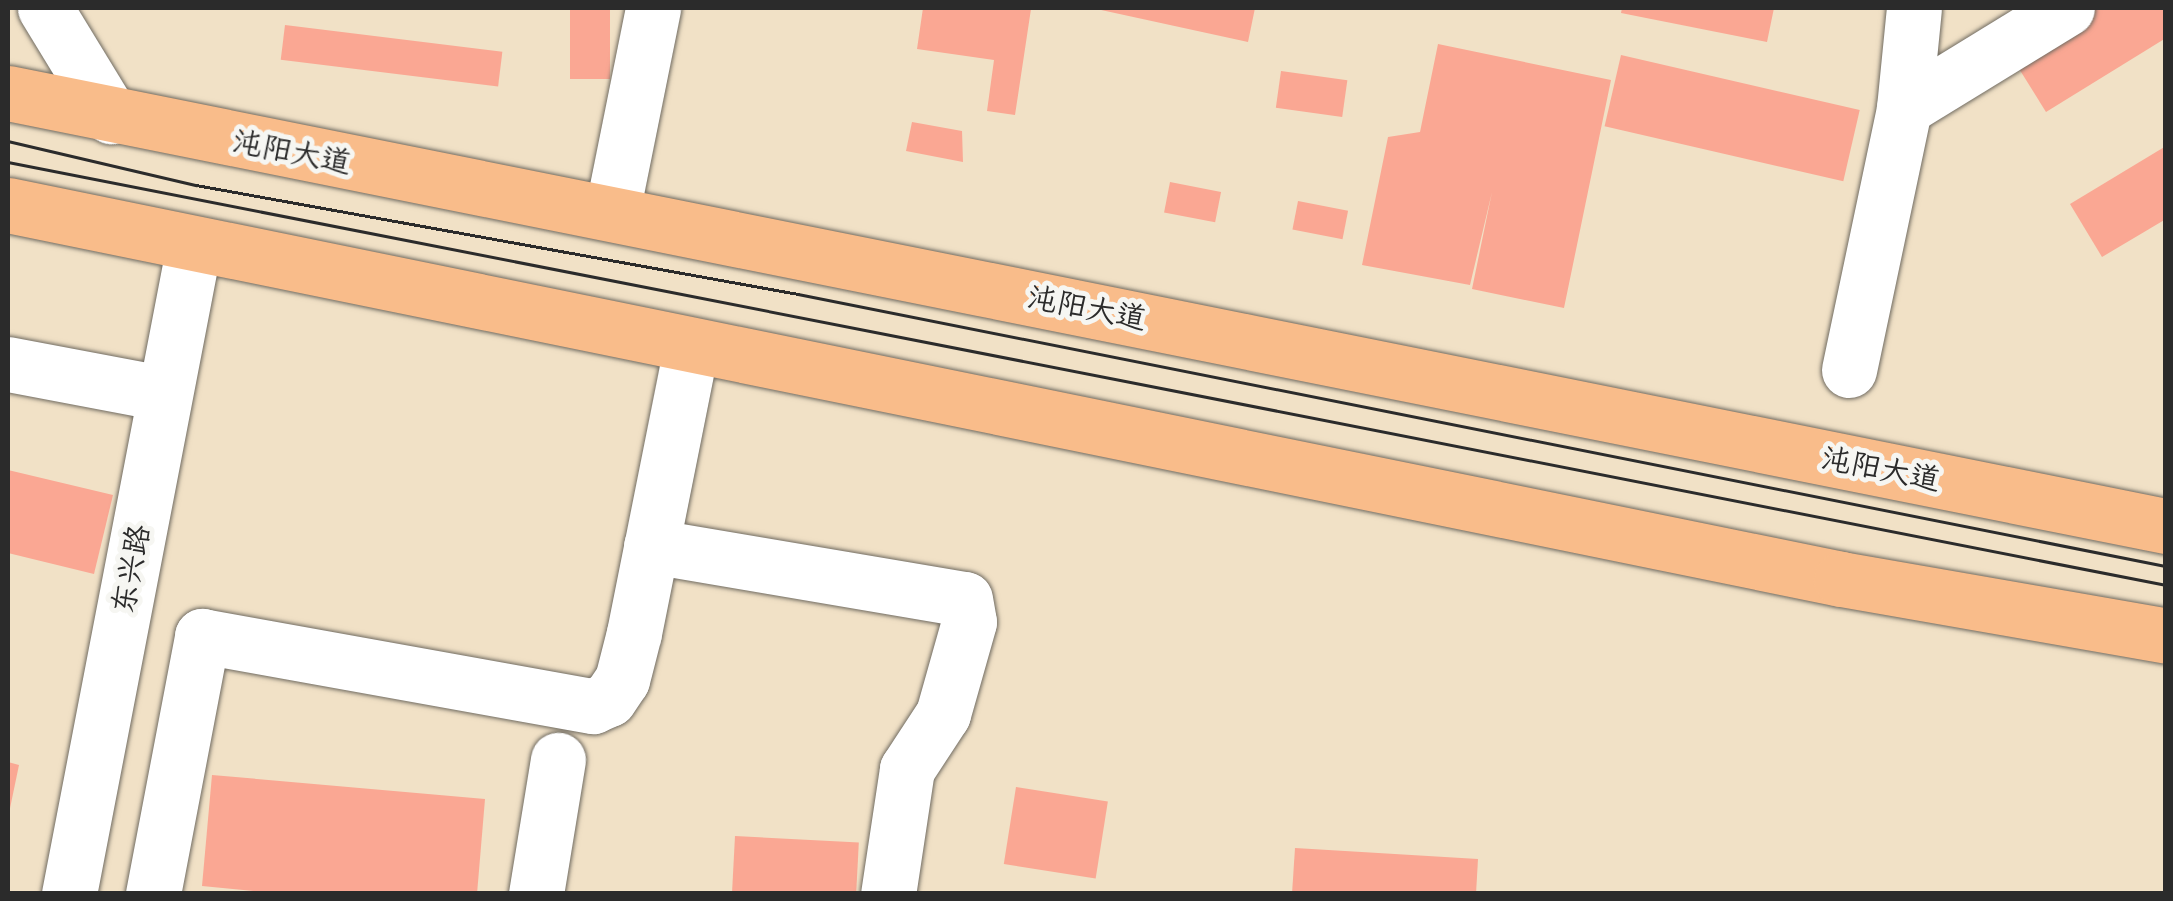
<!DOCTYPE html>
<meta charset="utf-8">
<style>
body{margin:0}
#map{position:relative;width:2173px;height:901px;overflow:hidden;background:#f1e1c6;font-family:Delius,"LXGW WenKai TC",sans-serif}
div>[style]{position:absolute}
.building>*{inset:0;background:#faa793;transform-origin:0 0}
.roads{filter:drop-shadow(0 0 2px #706b61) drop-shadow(0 0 2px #706b61)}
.minor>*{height:55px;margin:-27.5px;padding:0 27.5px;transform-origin:27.5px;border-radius:27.5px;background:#fff}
.major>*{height:55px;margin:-27.5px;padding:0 27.5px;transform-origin:27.5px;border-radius:27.5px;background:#f9bc8a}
.tram>*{height:2.5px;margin:-1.25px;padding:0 1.25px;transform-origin:1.25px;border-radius:1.25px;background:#2b2b2b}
span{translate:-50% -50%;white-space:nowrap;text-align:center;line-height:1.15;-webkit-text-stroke:10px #f6f6f2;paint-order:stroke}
.street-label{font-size:30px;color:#2b2b2b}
.frame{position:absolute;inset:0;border:10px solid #2b2b2b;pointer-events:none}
</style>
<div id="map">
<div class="building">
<i style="left:570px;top:8px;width:40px;height:71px"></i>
<i style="clip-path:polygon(923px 8px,1031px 9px,1015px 115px,987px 111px,994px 60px,917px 49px)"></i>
<i style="clip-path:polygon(1092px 8px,1255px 8px,1248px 42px)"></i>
<i style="clip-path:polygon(1622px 8px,1774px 8px,1767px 42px,1621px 13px)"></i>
<i style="clip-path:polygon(2097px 8px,2166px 8px,2166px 38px,2046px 112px,2013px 59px)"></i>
<i style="left:285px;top:25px;width:219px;height:35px;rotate:7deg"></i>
<i style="clip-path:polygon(1438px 44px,1611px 80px,1564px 308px,1472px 289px,1492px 192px,1470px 285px,1362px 265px,1388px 137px,1420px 132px)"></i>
<i style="left:1621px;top:55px;width:245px;height:73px;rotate:13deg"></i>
<i style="left:1281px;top:71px;width:67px;height:37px;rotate:8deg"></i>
<i style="clip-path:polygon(912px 122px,962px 131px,963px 162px,906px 151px)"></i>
<i style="clip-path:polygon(2166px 146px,2166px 219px,2102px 257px,2070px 204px)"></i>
<i style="left:1170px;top:182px;width:52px;height:31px;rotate:11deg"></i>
<i style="left:1298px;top:201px;width:51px;height:29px;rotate:11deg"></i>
<i style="clip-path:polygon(8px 470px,113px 495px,94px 574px,8px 553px)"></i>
<i style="clip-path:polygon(8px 762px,19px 765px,9px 813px,8px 813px)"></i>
<i style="clip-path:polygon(212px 775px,485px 799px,477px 894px,284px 894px,202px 886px)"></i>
<i style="left:1016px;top:787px;width:93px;height:78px;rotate:9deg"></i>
<i style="left:735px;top:836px;width:124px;height:58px;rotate:3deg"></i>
<i style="clip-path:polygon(1295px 848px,1478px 859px,1476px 894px,1292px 894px)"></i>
</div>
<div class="roads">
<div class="minor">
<i style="left:45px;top:8px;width:127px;rotate:58.6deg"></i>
<i style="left:1904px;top:108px;width:191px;rotate:-31.5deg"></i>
<i style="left:612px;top:212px;width:208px;rotate:-78.6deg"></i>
<i style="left:8px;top:364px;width:157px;rotate:10.7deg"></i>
<i style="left:1849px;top:370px;width:268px;rotate:-78.1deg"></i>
<i style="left:1904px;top:108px;width:100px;rotate:-84.3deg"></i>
<i style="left:651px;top:546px;width:318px;rotate:9.6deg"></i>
<i style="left:965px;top:599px;width:23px;rotate:80deg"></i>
<i style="left:969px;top:622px;width:96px;rotate:105.8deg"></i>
<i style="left:943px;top:714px;width:66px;rotate:123.2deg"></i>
<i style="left:907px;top:769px;width:126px;rotate:98.6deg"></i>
<i style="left:69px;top:894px;width:661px;rotate:-79.1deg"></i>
<i style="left:153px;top:894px;width:263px;rotate:-79.2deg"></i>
<i style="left:202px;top:636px;width:397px;rotate:10.2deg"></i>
<i style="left:593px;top:706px;width:17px;rotate:-24deg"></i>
<i style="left:609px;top:699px;width:23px;rotate:-56deg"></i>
<i style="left:622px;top:680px;width:49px;rotate:-75.7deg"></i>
<i style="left:634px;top:633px;width:290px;rotate:-78.7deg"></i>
<i style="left:536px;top:894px;width:136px;rotate:-80.7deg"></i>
</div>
<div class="major">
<i style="left:8px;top:93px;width:2201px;rotate:11.35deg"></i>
<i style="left:8px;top:205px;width:1871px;rotate:11.53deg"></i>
<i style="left:1841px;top:579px;width:330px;rotate:9.9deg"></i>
</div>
</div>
<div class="tram">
<i style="left:8px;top:141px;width:193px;rotate:13.2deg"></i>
<i style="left:196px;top:185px;width:612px;rotate:10.26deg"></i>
<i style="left:798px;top:294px;width:1395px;rotate:11.25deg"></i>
<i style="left:8px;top:162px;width:2199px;rotate:11.09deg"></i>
</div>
<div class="street-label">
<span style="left:292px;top:151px;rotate:11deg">沌阳大道</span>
<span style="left:1087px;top:307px;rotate:11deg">沌阳大道</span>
<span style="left:1881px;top:468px;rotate:11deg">沌阳大道</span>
<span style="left:130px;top:569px;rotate:-79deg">东兴路</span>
</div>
<div class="frame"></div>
</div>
